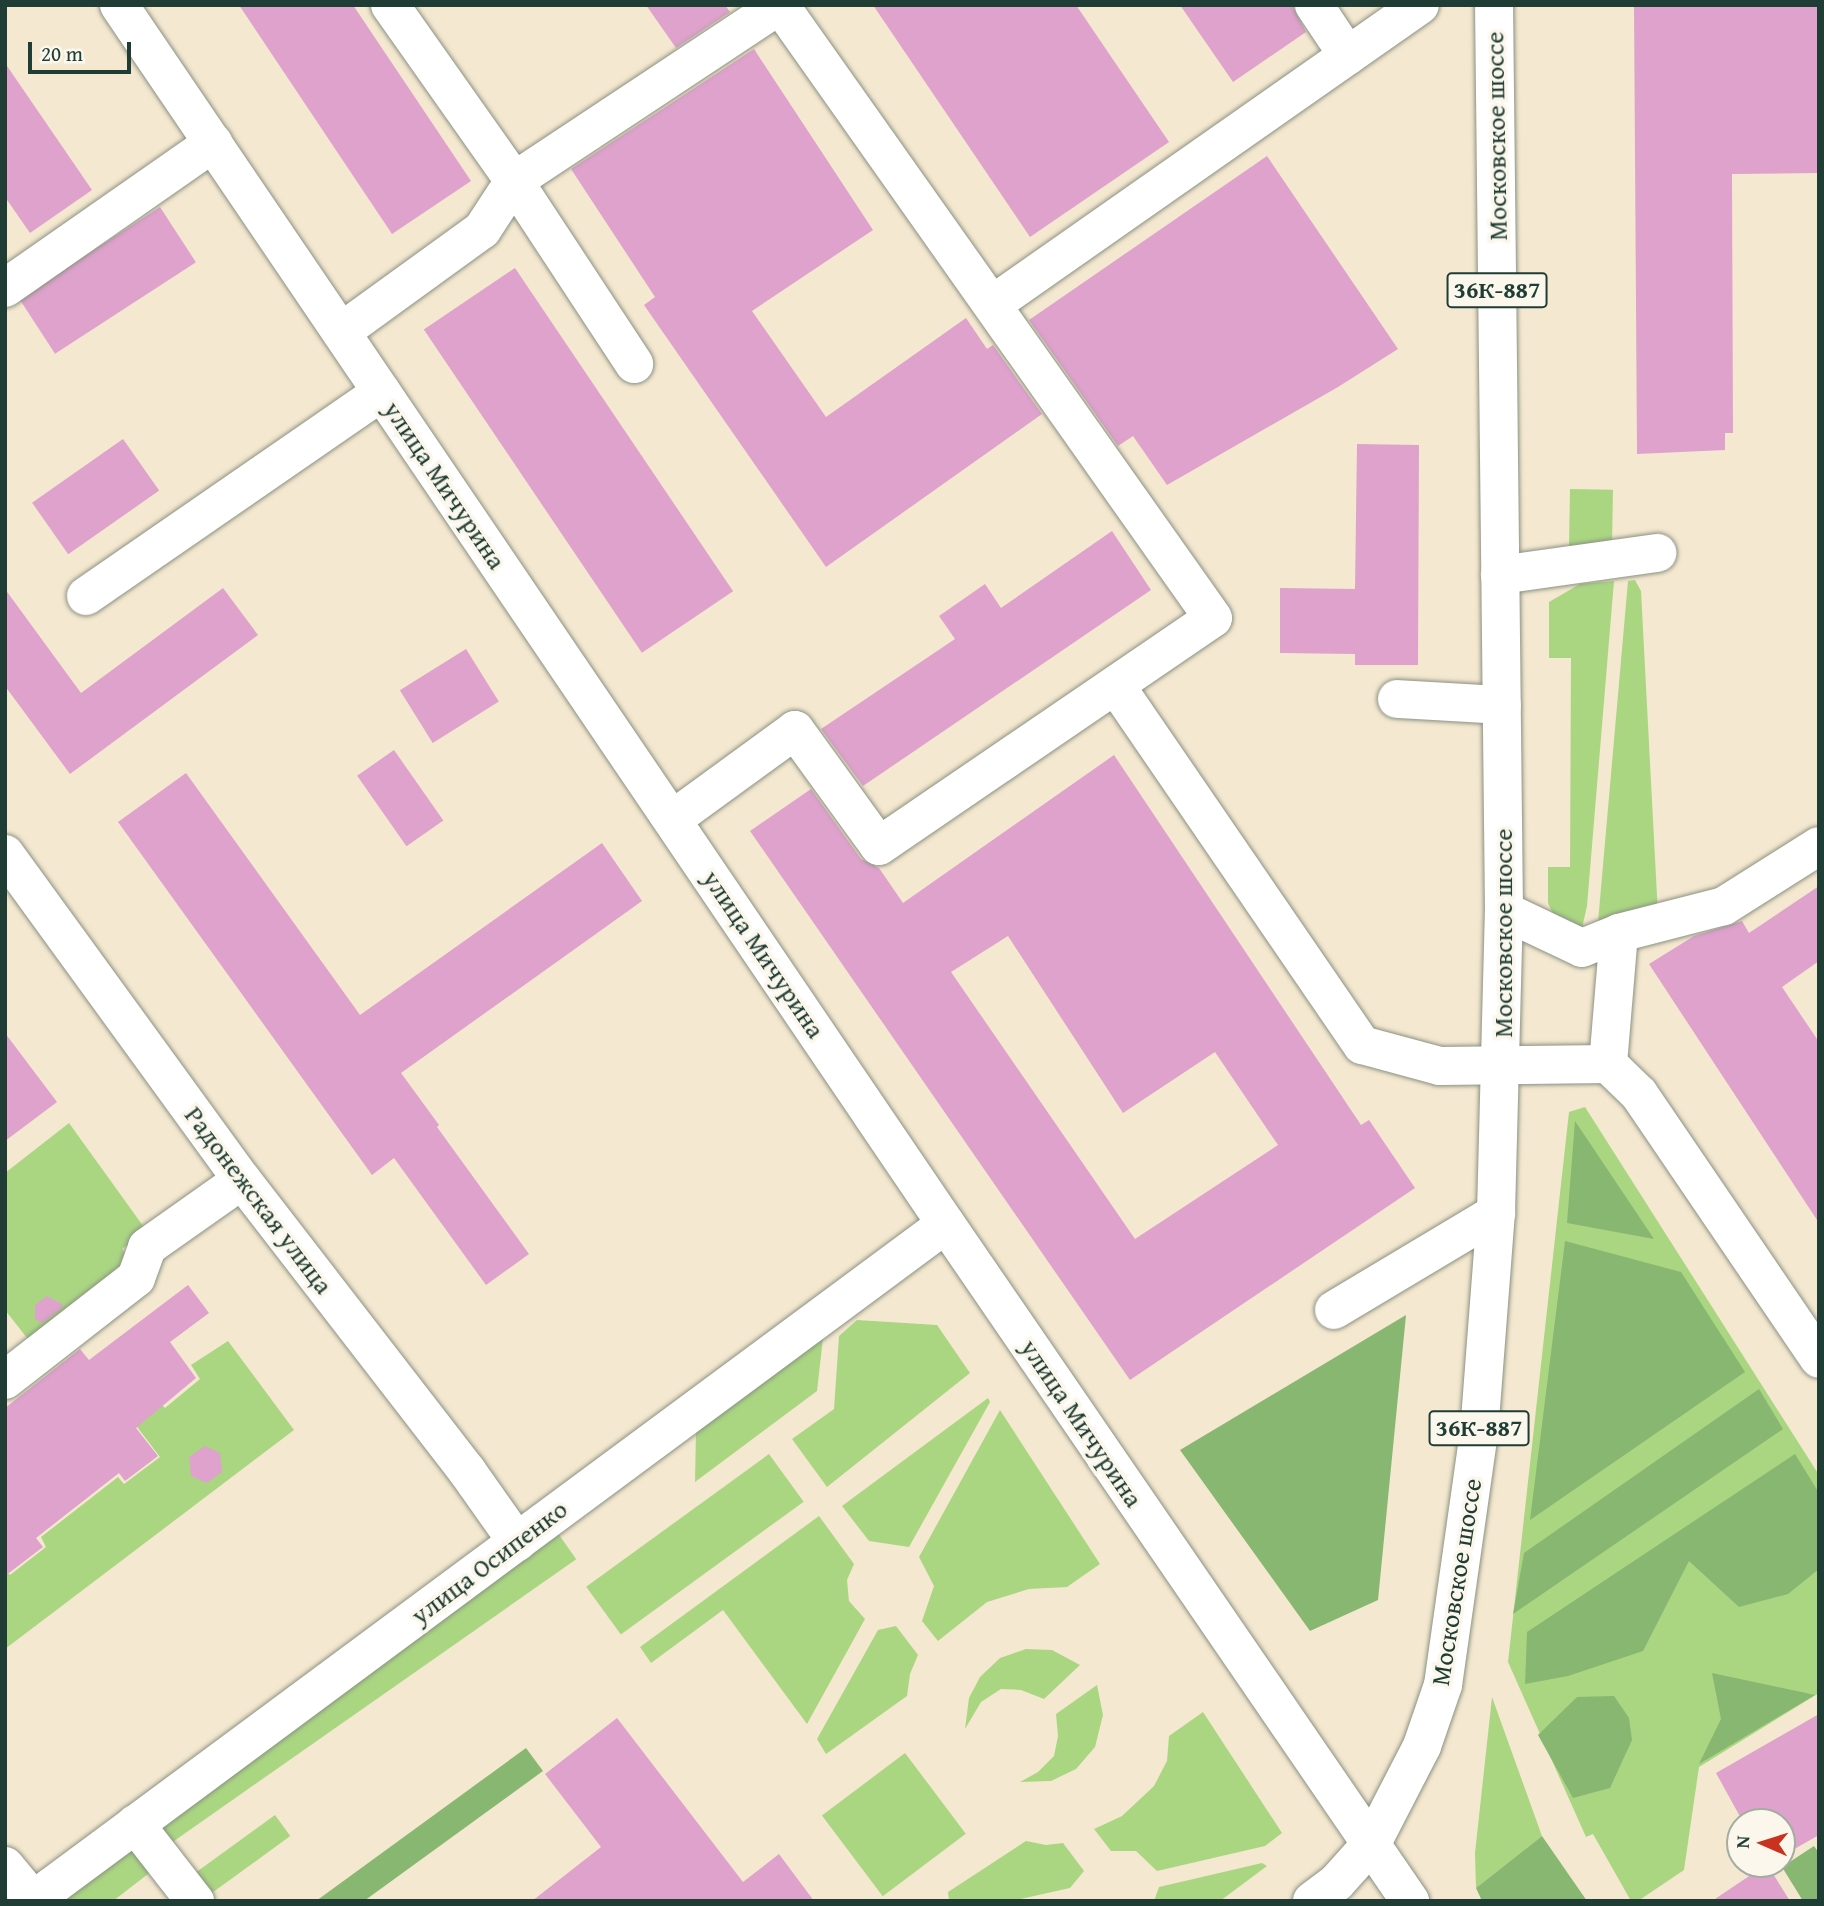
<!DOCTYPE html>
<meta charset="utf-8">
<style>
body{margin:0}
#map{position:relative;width:1824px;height:1906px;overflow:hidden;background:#f5e8d0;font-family:"Gentium Book Plus",serif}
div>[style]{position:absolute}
.green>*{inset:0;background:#aad682;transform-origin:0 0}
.forest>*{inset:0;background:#87b770}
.building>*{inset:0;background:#dea2cc;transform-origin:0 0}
.roads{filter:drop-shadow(0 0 2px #8a9282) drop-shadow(0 0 2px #8a9282)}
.minor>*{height:38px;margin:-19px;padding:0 19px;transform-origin:19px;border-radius:19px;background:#fff}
.major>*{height:38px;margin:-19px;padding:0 19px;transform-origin:19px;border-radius:19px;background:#fff}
span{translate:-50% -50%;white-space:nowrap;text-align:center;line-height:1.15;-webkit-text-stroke:7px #fbf7ec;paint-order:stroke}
.shield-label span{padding:2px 5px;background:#fbf7ec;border:2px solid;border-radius:5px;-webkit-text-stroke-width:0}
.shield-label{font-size:24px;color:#1f3d34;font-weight:700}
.street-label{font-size:26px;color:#1f3d34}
.frame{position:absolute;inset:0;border:7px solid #1f3d34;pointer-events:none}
.north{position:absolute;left:1726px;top:1808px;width:70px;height:70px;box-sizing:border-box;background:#fbf7ec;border:2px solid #a3ada2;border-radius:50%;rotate:273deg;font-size:19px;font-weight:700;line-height:28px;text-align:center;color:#1f3d34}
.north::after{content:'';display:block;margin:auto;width:24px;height:32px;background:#c8321e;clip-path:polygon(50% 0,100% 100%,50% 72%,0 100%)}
.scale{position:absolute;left:28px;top:42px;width:103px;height:32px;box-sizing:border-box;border:4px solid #1f3d34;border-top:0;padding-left:9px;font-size:21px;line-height:24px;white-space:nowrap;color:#1f3d34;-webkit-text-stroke:5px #fbf7ec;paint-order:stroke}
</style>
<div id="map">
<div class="green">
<i style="left:1570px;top:489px;width:43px;height:58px;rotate:1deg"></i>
<i style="clip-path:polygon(1635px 580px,1641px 591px,1658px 915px,1598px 922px,1628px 581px)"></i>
<i style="clip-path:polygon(1614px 581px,1587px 906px,1582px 928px,1553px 914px,1548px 903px,1548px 867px,1570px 867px,1571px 658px,1549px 658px,1549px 602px,1580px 584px)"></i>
<i style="clip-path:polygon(1585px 1107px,1819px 1475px,1819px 1693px,1699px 1767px,1684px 1870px,1638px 1901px,1631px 1901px,1593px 1834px,1586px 1837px,1508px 1662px,1569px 1112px)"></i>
<i style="clip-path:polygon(69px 1123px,146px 1230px,122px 1249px,130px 1261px,31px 1343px,5px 1310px,5px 1173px)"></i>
<i style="clip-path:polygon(857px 1320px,937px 1325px,970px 1373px,827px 1487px,792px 1439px,834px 1409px,839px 1336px)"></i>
<i style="clip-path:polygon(823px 1338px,817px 1391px,695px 1482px,696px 1430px)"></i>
<i style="clip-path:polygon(228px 1341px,294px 1430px,5px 1649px,5px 1570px,10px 1575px,46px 1547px,41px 1537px,118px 1477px,124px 1484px,160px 1457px,125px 1411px,151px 1392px,165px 1408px,200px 1379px,191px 1365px)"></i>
<i style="clip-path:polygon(988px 1398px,990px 1402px,909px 1547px,869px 1541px,842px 1506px)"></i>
<i style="clip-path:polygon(1000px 1410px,1100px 1564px,1067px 1587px,1029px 1589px,987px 1602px,938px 1641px,922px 1621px,934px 1586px,919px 1557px)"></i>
<i style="left:769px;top:1454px;width:59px;height:226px;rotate:54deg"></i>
<i style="clip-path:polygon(819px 1516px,854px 1564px,847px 1580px,849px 1601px,865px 1619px,807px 1724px,723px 1610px,651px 1663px,640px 1647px)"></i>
<i style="left:555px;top:1529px;width:37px;height:494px;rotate:55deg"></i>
<i style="clip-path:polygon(896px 1626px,918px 1655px,910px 1674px,907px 1696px,826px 1754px,817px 1739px,878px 1630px)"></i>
<i style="clip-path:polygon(1026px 1649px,1052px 1650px,1080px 1665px,1044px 1699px,1021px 1690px,1001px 1689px,981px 1702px,965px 1729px,969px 1698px,980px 1677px,1000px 1658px)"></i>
<i style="clip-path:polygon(1097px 1685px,1103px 1715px,1095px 1747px,1076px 1769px,1051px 1781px,1020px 1782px,1038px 1772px,1054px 1756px,1058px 1736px,1056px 1714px)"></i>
<i style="clip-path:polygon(1492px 1697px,1542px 1836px,1476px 1888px,1475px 1853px)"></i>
<i style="clip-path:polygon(1203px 1712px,1282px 1833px,1265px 1846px,1157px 1871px,1136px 1851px,1111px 1851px,1094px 1829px,1122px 1816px,1154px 1786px,1167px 1761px,1169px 1736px)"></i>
<i style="left:905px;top:1753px;width:101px;height:104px;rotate:53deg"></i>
<i style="left:275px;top:1815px;width:26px;height:97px;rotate:54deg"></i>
<i style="clip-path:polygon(1026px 1841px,1046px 1845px,1063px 1843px,1084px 1871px,1070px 1888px,1011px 1901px,949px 1901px,948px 1892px)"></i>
<i style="clip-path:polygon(132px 1844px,152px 1871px,113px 1901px,54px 1901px)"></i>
<i style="clip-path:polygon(1262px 1863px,1267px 1866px,1220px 1901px,1154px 1901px,1159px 1887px)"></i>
</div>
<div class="forest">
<i style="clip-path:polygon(1575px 1121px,1654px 1239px,1567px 1223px)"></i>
<i style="clip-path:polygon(1565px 1241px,1681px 1272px,1745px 1372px,1530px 1520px)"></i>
<i style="clip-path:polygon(1406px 1315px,1378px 1600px,1310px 1631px,1180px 1450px)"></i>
<i style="clip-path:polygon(1759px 1389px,1783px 1429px,1513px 1614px,1524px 1553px)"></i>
<i style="clip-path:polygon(1795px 1454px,1819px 1493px,1819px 1569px,1788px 1594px,1739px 1607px,1689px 1561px,1643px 1651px,1568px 1676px,1525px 1684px,1527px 1632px)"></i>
<i style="clip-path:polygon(1712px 1673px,1815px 1695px,1699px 1764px,1721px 1719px)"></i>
<i style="clip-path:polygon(1614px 1696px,1629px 1718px,1632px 1740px,1610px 1788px,1573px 1798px,1538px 1735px,1577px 1697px)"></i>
<i style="clip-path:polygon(526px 1748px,543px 1771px,364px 1901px,316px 1901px)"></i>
<i style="clip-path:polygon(1542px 1836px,1587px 1901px,1482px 1901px,1476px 1888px)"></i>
<i style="clip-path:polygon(1814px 1846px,1819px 1853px,1819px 1901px,1803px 1901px,1782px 1867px)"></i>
</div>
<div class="building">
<i style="clip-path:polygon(239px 5px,353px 5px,471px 181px,392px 234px)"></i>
<i style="clip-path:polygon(646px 5px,725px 5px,730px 12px,676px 48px)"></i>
<i style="clip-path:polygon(873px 5px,1076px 5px,1169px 142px,1030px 237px)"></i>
<i style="clip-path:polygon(1180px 5px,1292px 5px,1306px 32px,1233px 82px)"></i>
<i style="clip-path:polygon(1634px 5px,1819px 5px,1819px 173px,1732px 174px,1733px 433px,1725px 433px,1725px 450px,1637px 454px)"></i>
<i style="clip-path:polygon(754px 49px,873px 230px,752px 311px,826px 417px,966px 318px,987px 349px,993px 345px,1042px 414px,826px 567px,644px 305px,655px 297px,571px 169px)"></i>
<i style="clip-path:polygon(5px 63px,92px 190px,30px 233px,5px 197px)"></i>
<i style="clip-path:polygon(1267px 156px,1398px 349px,1338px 387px,1167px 485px,1133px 436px,1118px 446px,1029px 320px)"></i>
<i style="left:160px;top:207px;width:66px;height:168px;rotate:57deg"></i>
<i style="left:515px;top:268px;width:390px;height:110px;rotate:56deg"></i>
<i style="left:123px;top:439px;width:63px;height:111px;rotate:55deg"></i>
<i style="clip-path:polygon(1357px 444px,1419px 445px,1418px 665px,1355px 665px,1355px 654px,1280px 653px,1280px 588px,1355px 589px)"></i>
<i style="clip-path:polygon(1112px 531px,1151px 590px,863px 786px,821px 729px,955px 639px,939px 616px,985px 584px,1001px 608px)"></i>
<i style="clip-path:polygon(223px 588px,258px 635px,70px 774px,5px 686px,5px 589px,81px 693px)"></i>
<i style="left:466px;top:649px;width:62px;height:78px;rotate:58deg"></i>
<i style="left:394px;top:750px;width:86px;height:45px;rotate:55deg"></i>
<i style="clip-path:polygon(evenodd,1114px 755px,1361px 1125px,1369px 1120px,1415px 1188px,1130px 1380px,750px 831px,811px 789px,861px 859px,879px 868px,903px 903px,1114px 755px,1008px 936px,1123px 1113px,1215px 1052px,1278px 1145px,1135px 1239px,951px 972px,1008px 936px)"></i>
<i style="clip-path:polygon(186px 773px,360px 1015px,602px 843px,642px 901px,401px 1073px,439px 1125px,437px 1127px,529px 1254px,486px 1285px,394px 1158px,372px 1175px,118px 822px)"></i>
<i style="clip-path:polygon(1819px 886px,1819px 961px,1782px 987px,1819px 1042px,1819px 1223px,1649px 964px,1694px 936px,1742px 921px,1749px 933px)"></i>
<i style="clip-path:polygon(5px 1033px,57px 1102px,5px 1141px)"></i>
<i style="clip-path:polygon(188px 1285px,209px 1313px,170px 1342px,196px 1378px,136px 1428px,158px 1456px,125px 1481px,119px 1473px,36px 1538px,43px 1547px,5px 1576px,5px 1408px,80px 1349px,89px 1360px)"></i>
<i style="clip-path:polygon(47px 1296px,62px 1304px,62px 1308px,42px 1323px,35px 1319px,35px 1305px)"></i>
<i style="clip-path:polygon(205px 1446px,220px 1453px,222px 1472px,207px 1483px,191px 1476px,189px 1457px)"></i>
<i style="clip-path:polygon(1819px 1714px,1819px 1835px,1782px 1856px,1782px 1822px,1743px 1822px,1716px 1773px)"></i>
<i style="clip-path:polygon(617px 1718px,743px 1882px,779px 1854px,814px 1901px,532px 1901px,601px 1847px,545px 1774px)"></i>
<i style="clip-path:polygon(1767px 1864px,1790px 1901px,1712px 1901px)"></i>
</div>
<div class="roads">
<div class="minor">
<i style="left:390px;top:5px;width:215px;rotate:54.8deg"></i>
<i style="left:514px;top:181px;width:319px;rotate:-33.5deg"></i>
<i style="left:1314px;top:5px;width:61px;rotate:56.3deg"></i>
<i style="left:5px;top:288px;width:254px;rotate:-34.9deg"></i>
<i style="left:993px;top:304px;width:521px;rotate:-35deg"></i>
<i style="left:341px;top:332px;width:174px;rotate:-35.9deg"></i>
<i style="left:482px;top:230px;width:59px;rotate:-56.9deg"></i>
<i style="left:514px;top:181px;width:219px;rotate:56.7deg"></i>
<i style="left:1500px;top:575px;width:159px;rotate:-8deg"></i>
<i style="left:86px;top:596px;width:359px;rotate:-34.6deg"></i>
<i style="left:1116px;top:686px;width:435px;rotate:55.6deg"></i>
<i style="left:1362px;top:1045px;width:81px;rotate:15.1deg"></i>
<i style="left:1440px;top:1066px;width:168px;rotate:-0.7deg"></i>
<i style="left:1608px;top:1064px;width:43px;rotate:44.1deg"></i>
<i style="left:1639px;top:1094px;width:320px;rotate:55.8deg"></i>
<i style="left:1397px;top:699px;width:105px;rotate:3.3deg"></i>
<i style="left:673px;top:819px;width:151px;rotate:-36.1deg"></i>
<i style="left:795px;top:730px;width:143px;rotate:54.1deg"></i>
<i style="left:879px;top:846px;width:404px;rotate:-34.3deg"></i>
<i style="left:1213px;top:618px;width:751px;rotate:-125.24deg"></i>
<i style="left:5px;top:854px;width:403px;rotate:54deg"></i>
<i style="left:242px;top:1180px;width:368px;rotate:52.3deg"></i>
<i style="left:467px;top:1471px;width:87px;rotate:54.8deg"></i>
<i style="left:1504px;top:911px;width:86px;rotate:25.4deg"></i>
<i style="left:1582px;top:948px;width:40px;rotate:-22deg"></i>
<i style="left:1619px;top:933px;width:108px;rotate:-14.4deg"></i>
<i style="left:1724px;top:906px;width:112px;rotate:-32.3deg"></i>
<i style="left:1608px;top:1064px;width:131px;rotate:-85.2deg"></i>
<i style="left:1334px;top:1310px;width:189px;rotate:-30.9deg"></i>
<i style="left:5px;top:1380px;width:166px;rotate:-37.9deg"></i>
<i style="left:136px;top:1278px;width:33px;rotate:-70deg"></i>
<i style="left:147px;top:1247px;width:116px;rotate:-35.2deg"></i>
<i style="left:135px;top:1824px;width:98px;rotate:52.1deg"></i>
<i style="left:5px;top:1866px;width:44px;rotate:50.5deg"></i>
<i style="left:1312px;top:1901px;width:31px;rotate:-37deg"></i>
<i style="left:1337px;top:1882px;width:52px;rotate:-48.1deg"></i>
</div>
<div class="major">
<i style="left:119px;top:5px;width:1473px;rotate:55.85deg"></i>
<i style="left:946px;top:1224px;width:821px;rotate:55.57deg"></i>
<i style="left:1372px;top:1843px;width:109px;rotate:-62.7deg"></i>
<i style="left:1422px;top:1746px;width:65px;rotate:-71deg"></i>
<i style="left:1443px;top:1685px;width:255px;rotate:-81.9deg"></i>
<i style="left:1479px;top:1433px;width:221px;rotate:-85.6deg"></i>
<i style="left:1496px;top:1213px;width:302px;rotate:-88.5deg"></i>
<i style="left:1504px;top:911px;width:906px;rotate:-90.63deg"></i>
<i style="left:32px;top:1901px;width:1137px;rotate:-36.53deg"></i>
</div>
</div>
<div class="shield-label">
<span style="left:1497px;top:290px">36К-887</span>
<span style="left:1479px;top:1428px">36К-887</span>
</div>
<div class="street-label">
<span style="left:1496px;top:136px;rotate:-91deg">Московское шоссе</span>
<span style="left:445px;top:485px;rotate:56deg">улица Мичурина</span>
<span style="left:1503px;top:933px;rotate:-90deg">Московское шоссе</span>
<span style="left:764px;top:954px;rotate:56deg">улица Мичурина</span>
<span style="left:259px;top:1200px;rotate:53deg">Радонежская улица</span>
<span style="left:1082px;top:1423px;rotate:56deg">улица Мичурина</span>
<span style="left:489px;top:1562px;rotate:-37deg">улица Осипенко</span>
<span style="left:1456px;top:1582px;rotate:-81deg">Московское шоссе</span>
</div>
<div class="frame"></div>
<div class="north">N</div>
<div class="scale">20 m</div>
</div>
